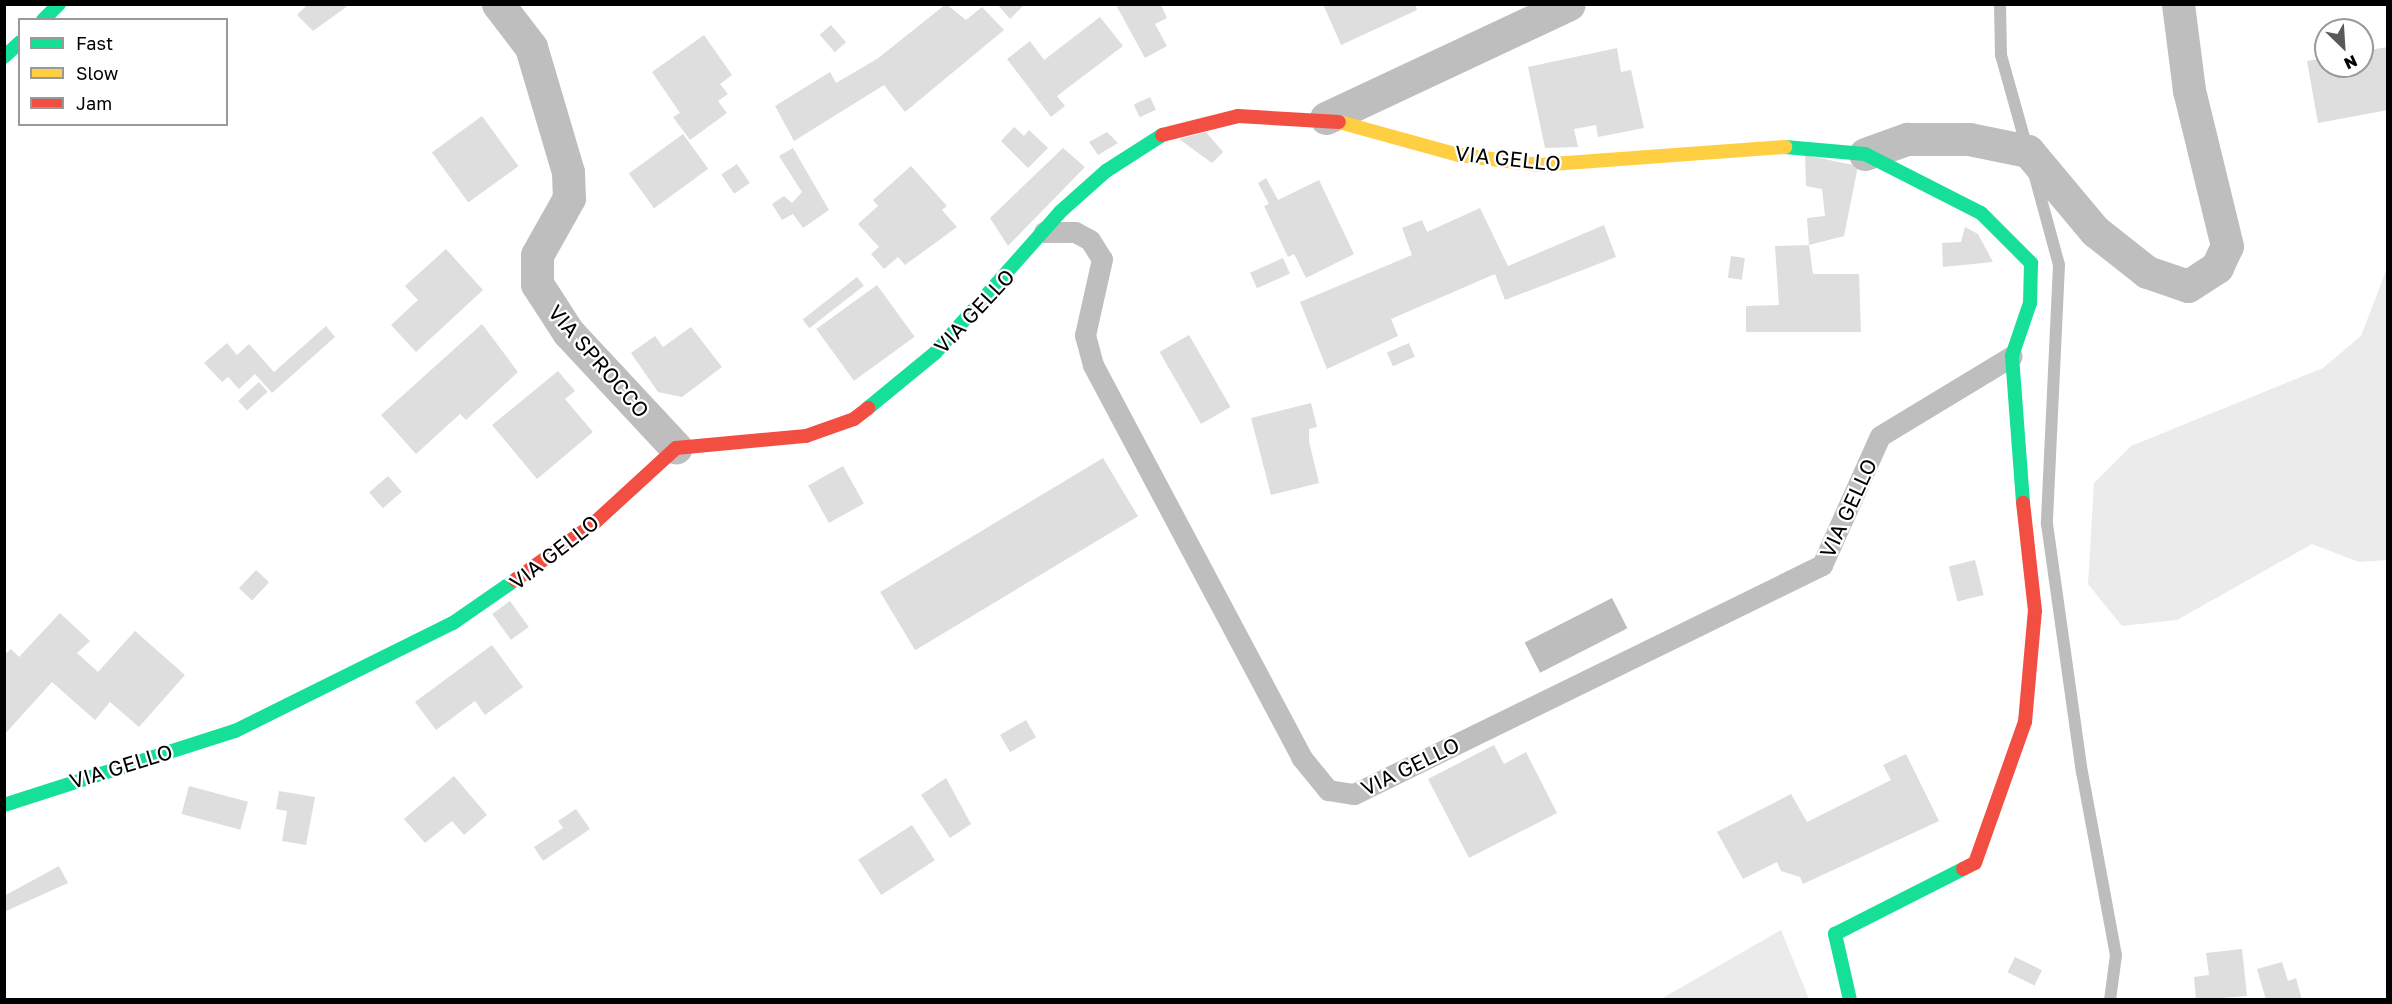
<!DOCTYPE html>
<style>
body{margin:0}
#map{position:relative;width:2392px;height:1004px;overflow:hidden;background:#fff;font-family:"Golos Text",sans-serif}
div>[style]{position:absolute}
.green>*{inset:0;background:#ebebeb}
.water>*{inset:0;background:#bdbdbd;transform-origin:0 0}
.stream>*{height:12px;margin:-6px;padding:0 6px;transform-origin:6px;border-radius:6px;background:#bdbdbd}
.building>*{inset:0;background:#dedede;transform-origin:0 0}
.lane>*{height:21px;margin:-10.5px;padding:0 10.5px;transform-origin:10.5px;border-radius:10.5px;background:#bebebe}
.street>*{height:33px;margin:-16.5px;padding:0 16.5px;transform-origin:16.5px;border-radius:16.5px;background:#bebebe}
.fast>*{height:14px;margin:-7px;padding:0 7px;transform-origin:7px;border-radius:7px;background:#16e098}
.slow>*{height:14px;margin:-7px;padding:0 7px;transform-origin:7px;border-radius:7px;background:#ffcf43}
.jam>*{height:14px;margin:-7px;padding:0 7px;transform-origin:7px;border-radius:7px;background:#f24e42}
span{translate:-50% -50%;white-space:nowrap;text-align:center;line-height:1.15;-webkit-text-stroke:4.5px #fff;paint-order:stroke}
.street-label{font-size:21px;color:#000}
.frame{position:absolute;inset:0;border:6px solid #000;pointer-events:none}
.legend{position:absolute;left:18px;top:18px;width:210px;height:108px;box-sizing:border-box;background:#fff;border:2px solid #999;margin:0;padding:8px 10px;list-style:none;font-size:18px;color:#000}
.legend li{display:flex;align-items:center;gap:12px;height:30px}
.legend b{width:30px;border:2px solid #999}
.north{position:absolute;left:2314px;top:18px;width:60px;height:60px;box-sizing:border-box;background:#fff;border:2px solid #999;border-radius:50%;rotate:155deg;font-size:16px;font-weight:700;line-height:24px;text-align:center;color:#000}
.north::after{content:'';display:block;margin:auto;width:21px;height:27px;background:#595959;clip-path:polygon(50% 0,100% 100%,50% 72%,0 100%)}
</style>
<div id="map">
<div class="green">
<i style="clip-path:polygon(2387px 268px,2387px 560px,2359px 562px,2312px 544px,2177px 620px,2122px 626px,2088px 584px,2094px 483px,2131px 446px,2323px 368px,2361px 336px)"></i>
<i style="clip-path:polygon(1781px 930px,1809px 999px,1661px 999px)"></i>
</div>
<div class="water">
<i style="left:1612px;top:598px;width:34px;height:98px;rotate:63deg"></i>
</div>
<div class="stream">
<i style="left:2000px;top:4px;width:51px;rotate:88.9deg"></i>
<i style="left:2001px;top:55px;width:97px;rotate:74.4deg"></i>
<i style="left:2034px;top:173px;width:95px;rotate:74.8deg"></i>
<i style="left:2059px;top:265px;width:259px;rotate:92.7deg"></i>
<i style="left:2047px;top:524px;width:250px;rotate:82deg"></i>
<i style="left:2082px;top:772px;width:186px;rotate:79.5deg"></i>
<i style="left:2116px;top:955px;width:45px;rotate:97.6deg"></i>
</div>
<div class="building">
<i style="clip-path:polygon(946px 4px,966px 20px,982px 7px,1004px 30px,905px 112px,884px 85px,794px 141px,775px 106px,830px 72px,836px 83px,877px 59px)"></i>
<i style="clip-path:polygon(997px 4px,1025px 4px,1010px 19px)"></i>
<i style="clip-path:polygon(1323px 4px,1415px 4px,1417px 10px,1341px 45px)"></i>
<i style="clip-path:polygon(307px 5px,349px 5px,313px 31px,297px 15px)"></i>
<i style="clip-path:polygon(1116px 5px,1161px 5px,1167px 18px,1155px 24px,1167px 46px,1145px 58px)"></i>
<i style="clip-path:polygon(1100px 17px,1123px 46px,1057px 96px,1065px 106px,1051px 117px,1007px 59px,1030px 41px,1044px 60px)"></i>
<i style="left:831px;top:25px;width:23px;height:15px;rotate:49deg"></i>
<i style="clip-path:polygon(704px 35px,732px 75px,720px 84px,728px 94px,718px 101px,727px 113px,690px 140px,673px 117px,680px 113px,652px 72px)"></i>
<i style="clip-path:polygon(2388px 47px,2388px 110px,2318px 123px,2307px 61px,2326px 58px,2326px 66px,2362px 66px,2362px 51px)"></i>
<i style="clip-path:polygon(1617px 48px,1621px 72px,1631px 70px,1644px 128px,1598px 137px,1596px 125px,1574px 129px,1578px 147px,1545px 148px,1528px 67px)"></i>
<i style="left:1150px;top:97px;width:14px;height:18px;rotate:65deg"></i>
<i style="left:482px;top:116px;width:62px;height:62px;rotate:54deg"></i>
<i style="clip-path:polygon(1014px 127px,1024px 136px,1029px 130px,1048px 148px,1028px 168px,1001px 141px)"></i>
<i style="clip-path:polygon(1107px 132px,1118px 143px,1098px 155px,1089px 142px)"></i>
<i style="clip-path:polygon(1206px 132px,1223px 152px,1212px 163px,1179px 139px)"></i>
<i style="left:683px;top:134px;width:43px;height:67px;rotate:54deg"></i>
<i style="clip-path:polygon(793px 148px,829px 210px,803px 228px,793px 214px,782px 220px,772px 204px,784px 196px,792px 203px,802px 192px,779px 156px)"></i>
<i style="clip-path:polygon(1063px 148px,1085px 167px,1008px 246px,990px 218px)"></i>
<i style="clip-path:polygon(1805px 155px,1858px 166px,1844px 236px,1809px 245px,1807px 218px,1825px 216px,1822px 189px,1806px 186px)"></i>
<i style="left:737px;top:164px;width:23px;height:19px;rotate:56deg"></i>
<i style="clip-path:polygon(911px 166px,947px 206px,942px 210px,957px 227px,905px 265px,898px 257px,884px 269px,871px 254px,879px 247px,858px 224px,878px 206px,873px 200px)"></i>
<i style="clip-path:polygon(1266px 178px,1278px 200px,1319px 180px,1354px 254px,1306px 278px,1294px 254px,1288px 257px,1264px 206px,1269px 204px,1258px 183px)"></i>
<i style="clip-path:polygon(1480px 208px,1508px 266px,1604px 225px,1616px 257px,1505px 300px,1495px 274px,1391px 319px,1398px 336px,1327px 369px,1300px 302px,1412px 255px,1402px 228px,1422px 220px,1427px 232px)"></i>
<i style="clip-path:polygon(1965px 227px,1978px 234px,1993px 262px,1943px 267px,1942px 243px,1961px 242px)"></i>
<i style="clip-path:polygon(1809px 245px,1813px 274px,1859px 274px,1861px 332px,1746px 332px,1746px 306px,1779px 305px,1775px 246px)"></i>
<i style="clip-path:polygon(446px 249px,483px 290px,416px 352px,391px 325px,418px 300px,405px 286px)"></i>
<i style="left:1731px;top:256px;width:14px;height:22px;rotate:8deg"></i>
<i style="left:1283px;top:258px;width:17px;height:36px;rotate:66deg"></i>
<i style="left:857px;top:277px;width:11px;height:69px;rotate:52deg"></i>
<i style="left:877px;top:285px;width:64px;height:75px;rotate:54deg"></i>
<i style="clip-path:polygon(482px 324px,518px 372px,466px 420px,460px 414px,416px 454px,381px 415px)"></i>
<i style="clip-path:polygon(326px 326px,335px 337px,272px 393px,255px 374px,239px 389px,228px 377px,222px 382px,204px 363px,227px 343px,237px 355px,249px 344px,274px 372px)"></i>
<i style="clip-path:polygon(691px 327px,722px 367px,682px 397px,658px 392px,631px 353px,655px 336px,663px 347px)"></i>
<i style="left:1189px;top:335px;width:83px;height:34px;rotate:60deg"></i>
<i style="left:1409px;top:343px;width:15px;height:24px;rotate:67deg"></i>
<i style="clip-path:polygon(558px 371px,575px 391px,565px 399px,593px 432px,537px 479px,492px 425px)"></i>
<i style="left:259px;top:382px;width:13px;height:28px;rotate:48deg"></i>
<i style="clip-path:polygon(1311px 403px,1317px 427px,1309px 429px,1309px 441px,1319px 483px,1271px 495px,1251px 418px)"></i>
<i style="left:1103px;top:458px;width:68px;height:260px;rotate:59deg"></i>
<i style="left:843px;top:466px;width:43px;height:40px;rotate:61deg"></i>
<i style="left:388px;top:476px;width:21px;height:25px;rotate:49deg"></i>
<i style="left:1975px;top:560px;width:36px;height:27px;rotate:76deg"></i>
<i style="left:256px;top:570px;width:18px;height:25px;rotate:43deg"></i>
<i style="left:510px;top:601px;width:32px;height:22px;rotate:54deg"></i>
<i style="clip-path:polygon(60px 613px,90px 641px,77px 653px,98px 672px,135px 631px,185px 675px,139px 727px,110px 702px,95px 720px,52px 682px,4px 735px,4px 655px,11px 649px,19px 657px)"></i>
<i style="clip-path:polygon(492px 645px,523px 687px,485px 715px,475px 701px,436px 730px,415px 702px)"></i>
<i style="left:1026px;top:720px;width:20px;height:30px;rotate:60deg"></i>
<i style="clip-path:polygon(1494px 745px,1504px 764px,1526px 752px,1557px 813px,1469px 858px,1428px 779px)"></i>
<i style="clip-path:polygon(1906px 754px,1939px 821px,1803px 884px,1800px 877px,1781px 871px,1777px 862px,1743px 879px,1717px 832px,1791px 794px,1807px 822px,1891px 780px,1883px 765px)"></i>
<i style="clip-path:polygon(454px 776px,487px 815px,464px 835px,452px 821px,425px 843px,404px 819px)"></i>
<i style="clip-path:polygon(946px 778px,971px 824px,950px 838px,921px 795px)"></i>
<i style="left:189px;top:786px;width:61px;height:29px;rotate:15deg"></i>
<i style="clip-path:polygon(279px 791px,315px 797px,306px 845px,282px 841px,287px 811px,276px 809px)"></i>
<i style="clip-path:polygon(576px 809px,590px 829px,543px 861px,534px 847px,563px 828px,558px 821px)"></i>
<i style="left:912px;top:825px;width:42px;height:64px;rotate:57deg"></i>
<i style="clip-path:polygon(59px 866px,68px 883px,4px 912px,4px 896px)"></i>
<i style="clip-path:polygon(2242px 949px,2247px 996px,2196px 1000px,2194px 977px,2209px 975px,2206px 953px)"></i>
<i style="left:2015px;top:957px;width:30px;height:17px;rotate:26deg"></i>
<i style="clip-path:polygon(2282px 962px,2288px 981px,2296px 978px,2302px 1000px,2266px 1000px,2257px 969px)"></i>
</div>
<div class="lane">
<i style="left:1044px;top:232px;width:31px"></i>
<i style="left:1075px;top:232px;width:17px;rotate:28deg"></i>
<i style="left:1090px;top:240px;width:22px;rotate:58deg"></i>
<i style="left:1102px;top:259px;width:78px;rotate:102.6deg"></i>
<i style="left:1085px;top:335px;width:31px;rotate:75deg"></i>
<i style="left:1093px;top:365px;width:444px;rotate:62deg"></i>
<i style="left:1301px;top:757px;width:43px;rotate:50.7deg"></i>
<i style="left:1328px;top:790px;width:26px;rotate:9deg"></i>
<i style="left:1354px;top:794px;width:521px;rotate:-26.07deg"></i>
<i style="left:1822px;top:565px;width:141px;rotate:-65.8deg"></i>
<i style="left:1880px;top:436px;width:154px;rotate:-31.2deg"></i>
</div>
<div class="street">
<i style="left:498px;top:4px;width:54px;rotate:52.5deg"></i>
<i style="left:531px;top:47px;width:130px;rotate:73.5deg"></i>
<i style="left:568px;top:172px;width:26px;rotate:88deg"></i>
<i style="left:569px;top:198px;width:65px;rotate:119.3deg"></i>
<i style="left:537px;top:255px;width:29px;rotate:90deg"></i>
<i style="left:537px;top:284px;width:57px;rotate:57.1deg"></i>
<i style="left:568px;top:332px;width:158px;rotate:47deg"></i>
<i style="left:1326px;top:118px;width:268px;rotate:-25.1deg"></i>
<i style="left:1865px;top:154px;width:45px;rotate:-19.7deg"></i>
<i style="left:1907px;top:139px;width:62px"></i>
<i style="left:1969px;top:139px;width:60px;rotate:11.5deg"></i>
<i style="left:2028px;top:151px;width:104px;rotate:50.1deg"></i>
<i style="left:2095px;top:231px;width:66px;rotate:38.3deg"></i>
<i style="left:2147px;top:272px;width:43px;rotate:18.9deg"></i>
<i style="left:2188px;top:286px;width:35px;rotate:-33deg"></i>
<i style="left:2217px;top:267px;width:23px;rotate:-65deg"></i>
<i style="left:2227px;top:246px;width:161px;rotate:-103.7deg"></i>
<i style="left:2189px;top:90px;width:87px;rotate:-97.3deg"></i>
</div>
<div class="fast">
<i style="left:43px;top:20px;width:23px;rotate:-45deg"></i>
<i style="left:4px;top:57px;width:22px;rotate:-43deg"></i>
<i style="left:1785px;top:147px;width:80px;rotate:5deg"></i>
<i style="left:1865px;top:154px;width:130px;rotate:27deg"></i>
<i style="left:1981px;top:213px;width:71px;rotate:45deg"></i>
<i style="left:2031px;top:263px;width:40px;rotate:91.4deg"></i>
<i style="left:2030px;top:303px;width:56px;rotate:108.8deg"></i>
<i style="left:2012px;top:356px;width:147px;rotate:85.7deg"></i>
<i style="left:868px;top:408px;width:87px;rotate:-39.4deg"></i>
<i style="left:935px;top:353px;width:188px;rotate:-48.4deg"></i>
<i style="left:1060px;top:212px;width:62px;rotate:-41.7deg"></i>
<i style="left:1106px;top:171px;width:67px;rotate:-32.7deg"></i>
<i style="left:4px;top:805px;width:243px;rotate:-17.8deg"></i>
<i style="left:235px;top:731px;width:243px;rotate:-26.4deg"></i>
<i style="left:453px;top:623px;width:75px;rotate:-34.7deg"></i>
<i style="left:1850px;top:1000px;width:68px;rotate:-102.8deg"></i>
<i style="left:1835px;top:934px;width:144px;rotate:-26.9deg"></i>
</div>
<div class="slow">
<i style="left:1339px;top:122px;width:124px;rotate:15.4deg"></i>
<i style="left:1459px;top:155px;width:81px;rotate:7.1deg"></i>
<i style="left:1539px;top:165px;width:247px;rotate:-4.2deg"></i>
</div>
<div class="jam">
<i style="left:1162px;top:135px;width:78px;rotate:-14deg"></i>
<i style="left:1238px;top:116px;width:101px;rotate:3.4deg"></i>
<i style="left:515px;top:580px;width:95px;rotate:-35.5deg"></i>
<i style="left:592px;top:525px;width:114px;rotate:-42.5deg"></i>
<i style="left:676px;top:448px;width:131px;rotate:-5.3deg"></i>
<i style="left:806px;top:436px;width:51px;rotate:-19.5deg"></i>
<i style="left:854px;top:419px;width:18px;rotate:-38deg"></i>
<i style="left:1963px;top:869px;width:13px;rotate:-27deg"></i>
<i style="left:1975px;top:863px;width:150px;rotate:-70.5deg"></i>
<i style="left:2025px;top:722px;width:111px;rotate:-84.9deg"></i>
<i style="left:2035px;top:611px;width:109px;rotate:-96.3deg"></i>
</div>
<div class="street-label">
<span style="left:1508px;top:158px;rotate:6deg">VIA GELLO</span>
<span style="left:974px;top:311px;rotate:-47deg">VIA GELLO</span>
<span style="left:599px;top:361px;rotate:49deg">VIA SPROCCO</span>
<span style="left:1848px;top:508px;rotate:-65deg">VIA GELLO</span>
<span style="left:554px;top:552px;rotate:-38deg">VIA GELLO</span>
<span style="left:121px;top:766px;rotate:-17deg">VIA GELLO</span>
<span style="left:1410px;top:766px;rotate:-26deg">VIA GELLO</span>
</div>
<div class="frame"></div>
<ul class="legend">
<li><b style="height:8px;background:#16e098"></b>Fast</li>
<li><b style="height:8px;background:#ffcf43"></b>Slow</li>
<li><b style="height:8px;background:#f24e42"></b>Jam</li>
</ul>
<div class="north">N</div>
</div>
